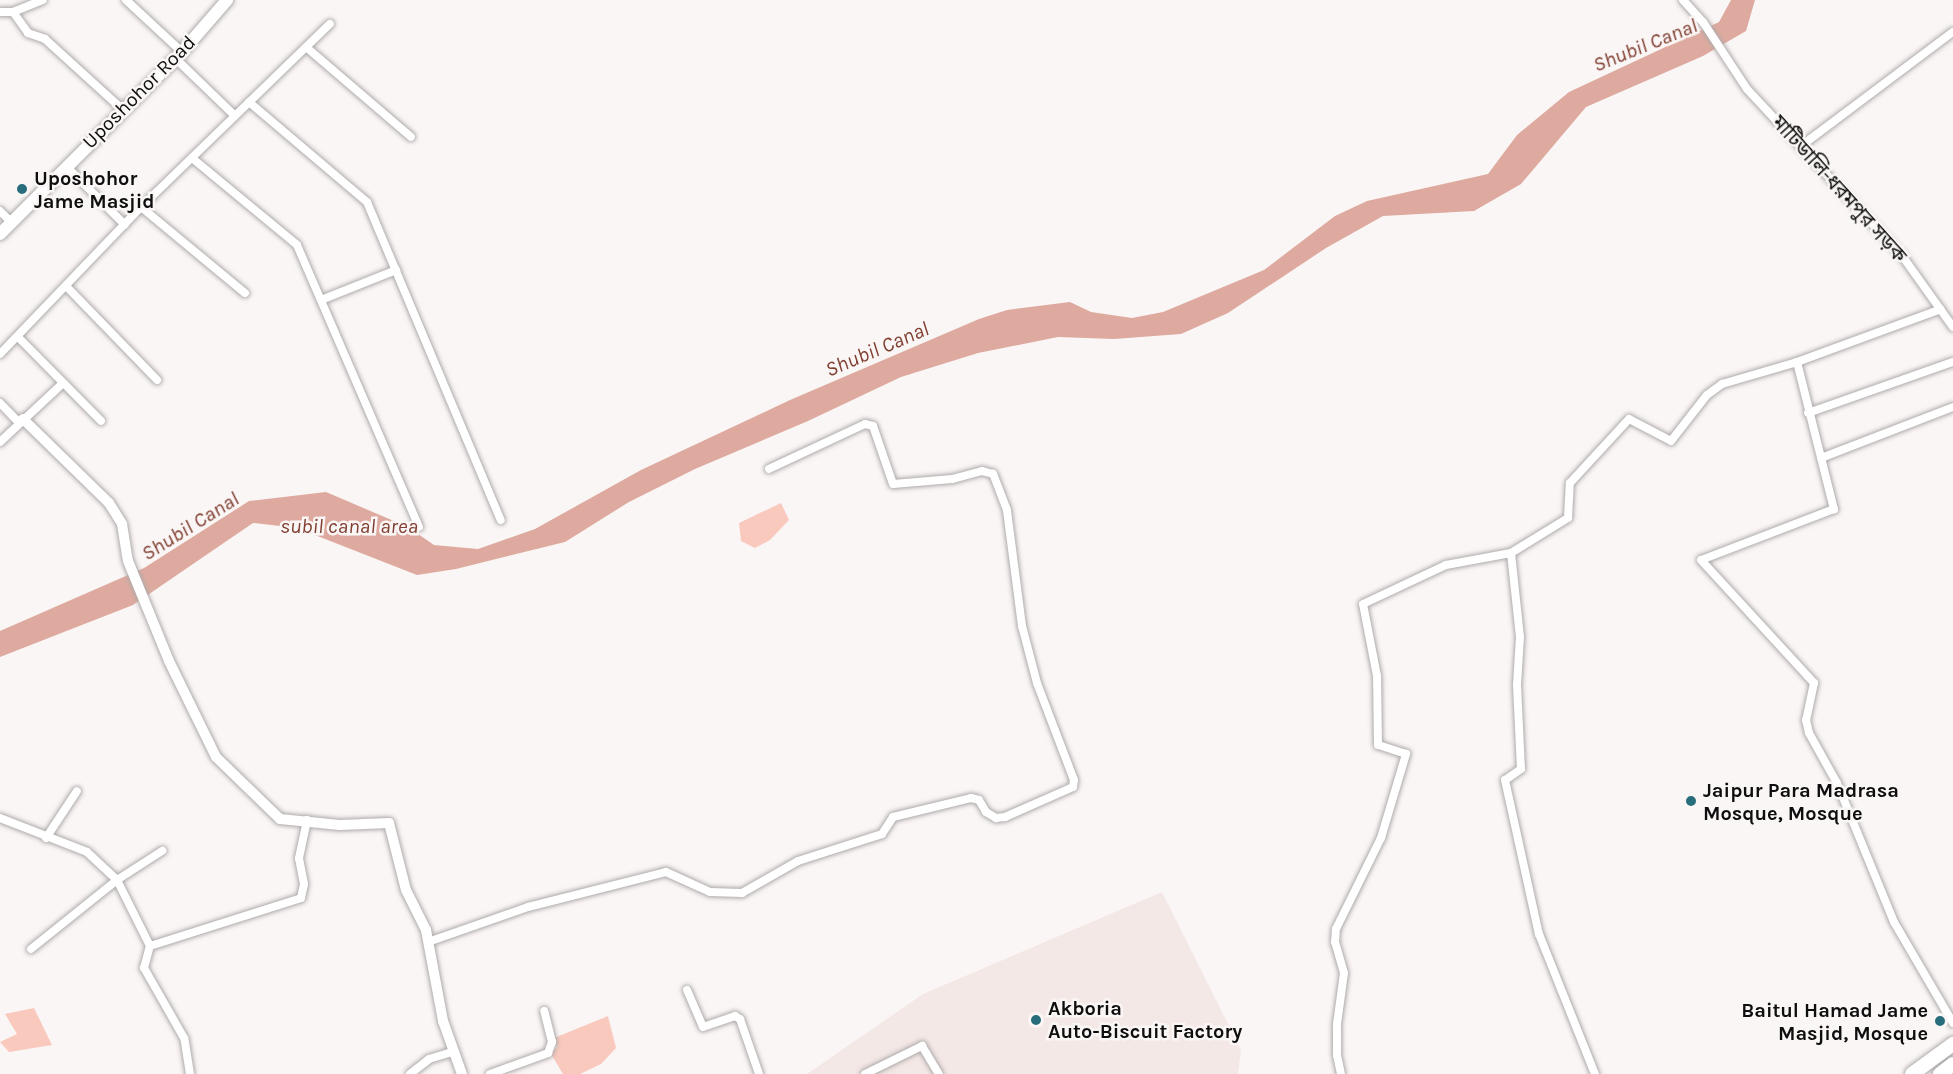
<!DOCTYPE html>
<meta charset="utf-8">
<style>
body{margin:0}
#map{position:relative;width:1953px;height:1074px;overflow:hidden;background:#faf6f5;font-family:Karla,"Noto Sans Bengali",sans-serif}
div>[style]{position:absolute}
.built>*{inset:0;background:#f4e8e6}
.green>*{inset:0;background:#f9c9be}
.water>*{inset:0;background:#deaa9f}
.roads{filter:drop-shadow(0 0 2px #afabab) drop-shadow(0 0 2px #afabab)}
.minor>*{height:8px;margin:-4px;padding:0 4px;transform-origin:4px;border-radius:4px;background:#fff}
.tertiary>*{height:10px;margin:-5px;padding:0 5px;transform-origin:5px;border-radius:5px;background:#fff}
.secondary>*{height:12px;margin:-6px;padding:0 6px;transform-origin:6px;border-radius:6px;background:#fff}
.trunk>*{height:14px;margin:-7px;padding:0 7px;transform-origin:7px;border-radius:7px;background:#fff}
.dots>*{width:16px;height:16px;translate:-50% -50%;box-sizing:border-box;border:3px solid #faf6f5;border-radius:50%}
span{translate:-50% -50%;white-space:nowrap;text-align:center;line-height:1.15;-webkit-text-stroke:5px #faf6f5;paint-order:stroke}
.street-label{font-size:20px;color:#0f0e0e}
.poi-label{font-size:20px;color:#0f0e0e;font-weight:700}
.left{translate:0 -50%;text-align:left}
.right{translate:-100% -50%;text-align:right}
.water-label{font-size:21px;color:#813f32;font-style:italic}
</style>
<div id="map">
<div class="built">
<i style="clip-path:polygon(1162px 892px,1241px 1050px,1238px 1074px,807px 1074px,923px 994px)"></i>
</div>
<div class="green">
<i style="clip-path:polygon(781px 503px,789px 520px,770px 540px,755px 548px,741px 541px,739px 523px)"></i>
<i style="clip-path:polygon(34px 1008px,52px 1045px,9px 1052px,0 1042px,17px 1034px,5px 1014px)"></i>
<i style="clip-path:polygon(608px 1016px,616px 1048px,601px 1064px,580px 1074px,563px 1074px,551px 1054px,557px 1047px,554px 1038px)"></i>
</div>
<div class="water">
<i style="clip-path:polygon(1731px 0,1755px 0,1746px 31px,1703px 56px,1586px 107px,1521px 184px,1474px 211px,1383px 216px,1326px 248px,1228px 313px,1181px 334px,1114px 339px,1058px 337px,978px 353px,901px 377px,808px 421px,695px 469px,629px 502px,565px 542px,456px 569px,417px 575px,297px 528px,253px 523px,133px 605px,0 657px,0 631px,144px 568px,249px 501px,326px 492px,408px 527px,434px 545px,478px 549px,535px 529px,641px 470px,790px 400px,979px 319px,1007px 310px,1070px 302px,1091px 312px,1132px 318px,1163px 312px,1264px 270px,1335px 216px,1367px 201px,1488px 174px,1517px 135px,1569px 92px,1719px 22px)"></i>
</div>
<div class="roads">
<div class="minor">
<i style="left:126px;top:0;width:76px;rotate:42.9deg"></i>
<i style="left:1683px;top:0;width:30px;rotate:48deg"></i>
<i style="left:1703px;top:22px;width:80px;rotate:56.7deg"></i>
<i style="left:1747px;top:89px;width:229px;rotate:47.1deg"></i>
<i style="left:1903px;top:257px;width:86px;rotate:54.5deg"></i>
<i style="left:0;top:12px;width:13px"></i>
<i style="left:13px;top:12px;width:32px;rotate:-22deg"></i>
<i style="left:13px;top:12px;width:26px;rotate:54deg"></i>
<i style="left:28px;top:33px;width:18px;rotate:19deg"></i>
<i style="left:45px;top:39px;width:104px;rotate:42.3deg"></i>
<i style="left:306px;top:47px;width:138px;rotate:40.6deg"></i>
<i style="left:175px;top:58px;width:83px;rotate:44deg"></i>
<i style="left:249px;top:102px;width:155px;rotate:40.3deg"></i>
<i style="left:367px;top:202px;width:345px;rotate:67.2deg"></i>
<i style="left:1801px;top:146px;width:190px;rotate:-36.9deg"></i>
<i style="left:192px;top:158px;width:136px;rotate:39.6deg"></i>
<i style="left:297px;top:245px;width:307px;rotate:66.6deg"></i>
<i style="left:66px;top:166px;width:83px;rotate:45deg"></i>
<i style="left:141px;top:207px;width:135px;rotate:39.6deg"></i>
<i style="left:0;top:211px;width:16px;rotate:45deg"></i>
<i style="left:66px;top:286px;width:131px;rotate:45.9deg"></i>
<i style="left:321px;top:300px;width:81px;rotate:-21.8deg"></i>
<i style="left:18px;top:337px;width:118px;rotate:45.3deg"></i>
<i style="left:0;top:354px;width:204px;rotate:-46.2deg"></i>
<i style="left:141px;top:207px;width:263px;rotate:-44.1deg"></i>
<i style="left:1797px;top:362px;width:152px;rotate:75.9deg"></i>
<i style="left:1834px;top:509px;width:142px;rotate:159deg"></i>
<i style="left:1701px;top:560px;width:167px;rotate:47.4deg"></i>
<i style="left:1814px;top:683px;width:38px;rotate:102deg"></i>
<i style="left:1806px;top:720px;width:13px;rotate:77deg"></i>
<i style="left:1809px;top:733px;width:57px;rotate:60.8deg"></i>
<i style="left:1837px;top:783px;width:150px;rotate:67.7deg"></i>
<i style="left:1894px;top:922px;width:117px;rotate:59.7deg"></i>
<i style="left:0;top:403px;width:28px;rotate:46deg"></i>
<i style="left:1808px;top:413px;width:154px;rotate:-19.4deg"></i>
<i style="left:0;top:442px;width:86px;rotate:-43.1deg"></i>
<i style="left:1821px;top:458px;width:142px;rotate:-21.1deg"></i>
<i style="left:1511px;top:553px;width:84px;rotate:83.9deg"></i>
<i style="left:1520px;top:637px;width:48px;rotate:93.6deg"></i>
<i style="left:1517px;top:685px;width:84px;rotate:87.3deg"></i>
<i style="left:1521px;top:769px;width:19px;rotate:145deg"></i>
<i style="left:1505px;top:780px;width:158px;rotate:77.6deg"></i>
<i style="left:1539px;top:934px;width:151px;rotate:68.2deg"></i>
<i style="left:0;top:818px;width:93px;rotate:21.3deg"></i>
<i style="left:87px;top:852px;width:41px;rotate:43deg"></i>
<i style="left:117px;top:880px;width:74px;rotate:63.4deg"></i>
<i style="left:46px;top:838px;width:56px;rotate:-56.6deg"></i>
<i style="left:428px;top:942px;width:106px;rotate:-19.3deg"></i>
<i style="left:528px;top:907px;width:142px;rotate:-14.2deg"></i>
<i style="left:666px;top:872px;width:48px;rotate:24.4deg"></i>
<i style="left:710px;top:892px;width:32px;rotate:2deg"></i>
<i style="left:742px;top:893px;width:64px;rotate:-29.7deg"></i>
<i style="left:798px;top:861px;width:88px;rotate:-17.8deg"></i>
<i style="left:882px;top:834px;width:20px;rotate:-57deg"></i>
<i style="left:893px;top:817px;width:80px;rotate:-13.7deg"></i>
<i style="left:971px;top:798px;width:8px;rotate:14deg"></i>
<i style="left:979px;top:800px;width:14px;rotate:60deg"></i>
<i style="left:986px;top:812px;width:12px;rotate:31deg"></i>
<i style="left:996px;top:818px;width:9px;rotate:-6deg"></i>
<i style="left:1005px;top:817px;width:74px;rotate:-23.8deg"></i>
<i style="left:1073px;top:787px;width:7px;rotate:-82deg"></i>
<i style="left:1074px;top:780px;width:104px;rotate:-110.9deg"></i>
<i style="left:1037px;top:683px;width:59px;rotate:-104.7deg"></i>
<i style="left:1022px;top:626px;width:117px;rotate:-97.4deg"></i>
<i style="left:1007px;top:510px;width:39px;rotate:-111deg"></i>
<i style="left:993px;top:474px;width:11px;rotate:-165deg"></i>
<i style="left:982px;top:471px;width:31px;rotate:165deg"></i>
<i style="left:952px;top:479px;width:59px;rotate:175.2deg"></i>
<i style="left:893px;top:484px;width:61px;rotate:-109deg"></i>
<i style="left:873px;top:426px;width:8px;rotate:-166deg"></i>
<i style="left:865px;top:424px;width:106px;rotate:154.9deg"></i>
<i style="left:31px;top:949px;width:110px;rotate:-38.7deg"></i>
<i style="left:117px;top:880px;width:54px;rotate:-32.8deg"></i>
<i style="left:687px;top:990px;width:40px;rotate:66.6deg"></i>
<i style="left:703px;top:1027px;width:34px;rotate:-19deg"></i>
<i style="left:735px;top:1016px;width:6px;rotate:31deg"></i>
<i style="left:740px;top:1019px;width:58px;rotate:70.9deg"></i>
<i style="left:190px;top:1074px;width:36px;rotate:-99deg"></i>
<i style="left:184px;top:1038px;width:81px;rotate:-119.7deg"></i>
<i style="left:144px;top:968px;width:23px;rotate:-75deg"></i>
<i style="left:150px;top:946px;width:158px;rotate:-17.6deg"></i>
<i style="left:301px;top:898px;width:14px;rotate:-78deg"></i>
<i style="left:304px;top:884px;width:26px;rotate:-101deg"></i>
<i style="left:299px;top:858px;width:39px;rotate:-78deg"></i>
<i style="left:410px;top:1074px;width:24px;rotate:-38deg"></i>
<i style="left:429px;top:1059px;width:27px;rotate:-17deg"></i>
<i style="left:490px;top:1074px;width:62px;rotate:-19.9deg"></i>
<i style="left:548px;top:1053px;width:12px;rotate:-70deg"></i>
<i style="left:552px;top:1042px;width:32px;rotate:-104deg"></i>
<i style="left:865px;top:1074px;width:64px;rotate:-26.2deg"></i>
<i style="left:922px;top:1046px;width:33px;rotate:59deg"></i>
<i style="left:1341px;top:1074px;width:19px;rotate:-102deg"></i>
<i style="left:1337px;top:1055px;width:31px;rotate:-90deg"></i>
<i style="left:1337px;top:1024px;width:51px;rotate:-82.2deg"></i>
<i style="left:1344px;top:973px;width:32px;rotate:-106deg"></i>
<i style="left:1335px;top:942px;width:13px;rotate:-86deg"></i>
<i style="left:1336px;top:929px;width:102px;rotate:-63.7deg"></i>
<i style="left:1381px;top:838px;width:88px;rotate:-73.4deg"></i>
<i style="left:1406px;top:754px;width:29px;rotate:-162deg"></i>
<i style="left:1378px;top:745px;width:69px;rotate:-90.8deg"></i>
<i style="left:1377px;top:676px;width:73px;rotate:-101deg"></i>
<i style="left:1363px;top:604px;width:92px;rotate:-25.2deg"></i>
<i style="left:1446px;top:565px;width:66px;rotate:-10.5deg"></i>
<i style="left:1511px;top:553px;width:67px;rotate:-31.6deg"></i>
<i style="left:1568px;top:518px;width:35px;rotate:-87deg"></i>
<i style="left:1570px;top:483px;width:87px;rotate:-47.3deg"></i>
<i style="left:1629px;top:419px;width:47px;rotate:27.6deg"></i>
<i style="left:1671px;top:441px;width:58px;rotate:-52deg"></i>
<i style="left:1707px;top:395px;width:19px;rotate:-36deg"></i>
<i style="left:1722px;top:384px;width:78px;rotate:-16.3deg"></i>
<i style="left:1797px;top:362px;width:153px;rotate:-20.2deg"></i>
</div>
<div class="tertiary">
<i style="left:23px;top:419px;width:120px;rotate:44.3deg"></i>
<i style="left:109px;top:503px;width:25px;rotate:58deg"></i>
<i style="left:122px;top:524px;width:37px;rotate:81deg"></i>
<i style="left:128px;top:561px;width:108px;rotate:67.7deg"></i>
<i style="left:169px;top:661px;width:107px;rotate:63.9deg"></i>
<i style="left:216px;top:757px;width:89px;rotate:44.1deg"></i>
<i style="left:280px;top:819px;width:60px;rotate:5.7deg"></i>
<i style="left:340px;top:825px;width:49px;rotate:-2.3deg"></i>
<i style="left:389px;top:823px;width:69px;rotate:75.8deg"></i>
<i style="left:406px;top:890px;width:45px;rotate:63.4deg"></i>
<i style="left:426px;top:930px;width:93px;rotate:79.4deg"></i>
<i style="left:443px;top:1021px;width:56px;rotate:70.3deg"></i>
</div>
<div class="secondary">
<i style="left:0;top:234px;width:257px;rotate:-45deg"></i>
<i style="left:182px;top:52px;width:69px;rotate:-49.1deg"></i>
</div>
<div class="trunk">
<i style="left:1912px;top:1074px;width:51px;rotate:-36.2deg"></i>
<i style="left:1940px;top:1074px;width:16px;rotate:-38deg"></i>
</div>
</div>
<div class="dots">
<i style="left:22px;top:189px;background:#276d7b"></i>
<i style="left:1691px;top:801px;background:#276d7b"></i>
<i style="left:1036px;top:1020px;background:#276d7b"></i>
<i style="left:1940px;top:1021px;background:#276d7b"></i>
</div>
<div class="street-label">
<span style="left:139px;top:92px;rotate:-45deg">Uposhohor Road</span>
<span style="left:1839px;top:189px;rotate:48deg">মাটিডালি-ধরমপুর সড়ক</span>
</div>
<div class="poi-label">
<span class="left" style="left:34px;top:190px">Uposhohor<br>Jame Masjid</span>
<span class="left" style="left:1703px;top:802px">Jaipur Para Madrasa<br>Mosque, Mosque</span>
<span class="left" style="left:1048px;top:1020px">Akboria<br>Auto-Biscuit Factory</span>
<span class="right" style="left:1928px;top:1022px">Baitul Hamad Jame<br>Masjid, Mosque</span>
</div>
<div class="water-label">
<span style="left:1645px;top:45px;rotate:-22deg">Shubil Canal</span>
<span style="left:877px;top:349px;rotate:-23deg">Shubil Canal</span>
<span style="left:190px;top:526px;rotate:-32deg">Shubil Canal</span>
<span style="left:349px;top:526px">subil canal area</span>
</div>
</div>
